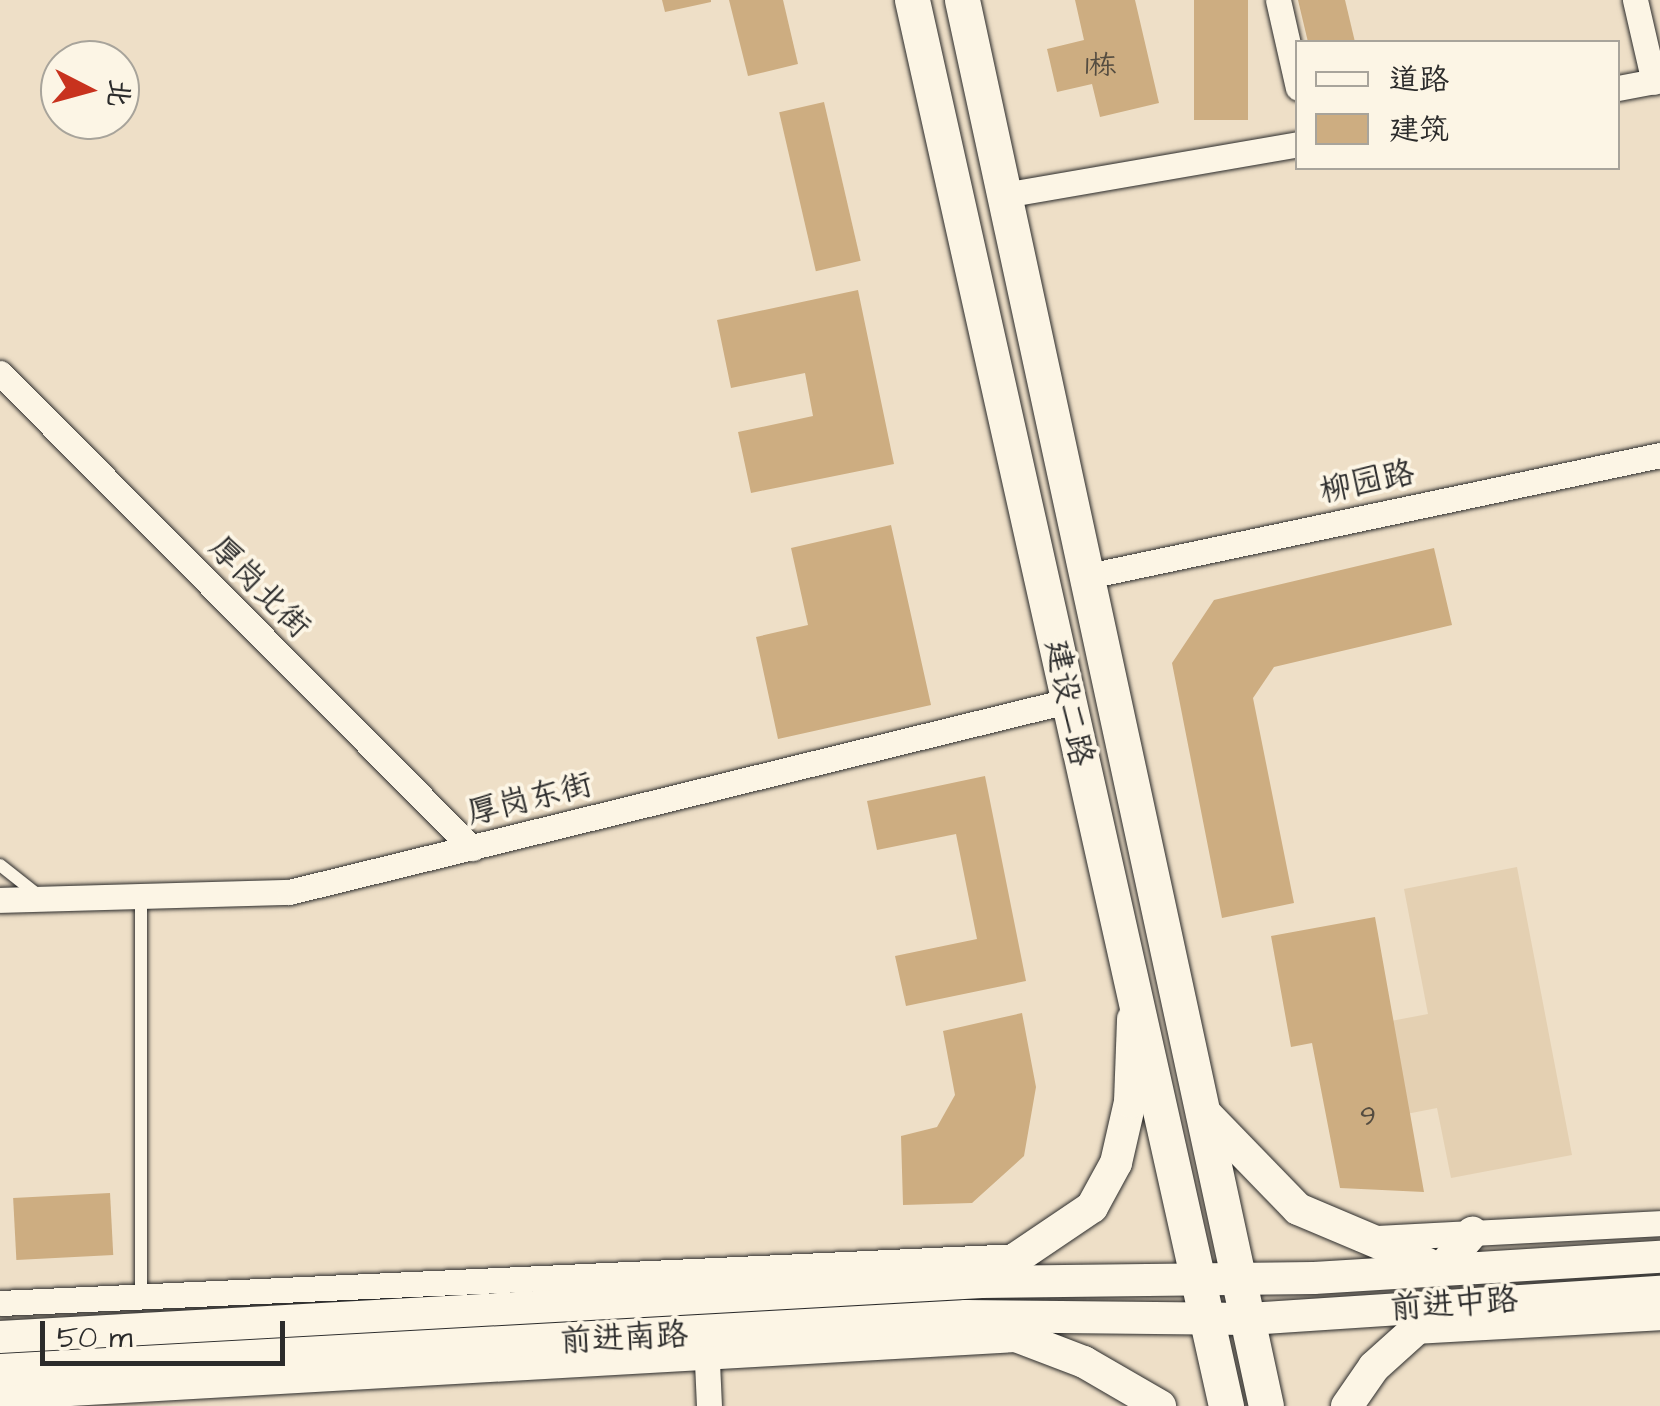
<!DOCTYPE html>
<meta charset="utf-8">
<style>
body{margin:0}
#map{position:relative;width:1660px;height:1406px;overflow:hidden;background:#eedfc7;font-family:"Architects Daughter","LXGW WenKai TC",sans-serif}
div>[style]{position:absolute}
.built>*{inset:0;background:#e4d0b2}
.building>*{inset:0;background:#cdad81;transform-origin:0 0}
.roads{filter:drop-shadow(0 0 2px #2b2b2b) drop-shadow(0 0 2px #2b2b2b)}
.service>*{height:12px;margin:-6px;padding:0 6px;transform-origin:6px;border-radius:6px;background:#fcf5e5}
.minor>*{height:25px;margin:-12.5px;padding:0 12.5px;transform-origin:12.5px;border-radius:12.5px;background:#fcf5e5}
.tertiary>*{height:32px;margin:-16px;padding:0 16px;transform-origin:16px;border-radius:16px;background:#fcf5e5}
.secondary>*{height:35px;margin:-17.5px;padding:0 17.5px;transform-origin:17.5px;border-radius:17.5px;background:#fcf5e5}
span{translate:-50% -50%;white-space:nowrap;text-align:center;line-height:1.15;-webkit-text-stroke:8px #fcf5e5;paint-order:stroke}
.number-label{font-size:28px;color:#544c40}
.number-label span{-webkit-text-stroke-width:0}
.street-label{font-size:32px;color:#2b2b2b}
.legend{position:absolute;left:1295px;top:40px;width:325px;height:130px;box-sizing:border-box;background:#fcf5e5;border:2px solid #a8a49b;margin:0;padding:12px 18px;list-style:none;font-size:30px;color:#2b2b2b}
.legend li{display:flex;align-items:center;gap:20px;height:50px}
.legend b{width:50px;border:2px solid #a8a49b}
.north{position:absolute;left:40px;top:40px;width:100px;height:100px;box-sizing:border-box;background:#fcf5e5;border:2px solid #a8a49b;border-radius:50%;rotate:96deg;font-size:28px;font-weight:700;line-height:40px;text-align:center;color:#2b2b2b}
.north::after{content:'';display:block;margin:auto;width:35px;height:45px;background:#c8321e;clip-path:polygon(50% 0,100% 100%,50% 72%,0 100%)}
.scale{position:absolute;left:40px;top:1321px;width:245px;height:45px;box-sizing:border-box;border:5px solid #2b2b2b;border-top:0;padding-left:12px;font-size:30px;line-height:35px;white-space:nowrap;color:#2b2b2b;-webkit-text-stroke:8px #fcf5e5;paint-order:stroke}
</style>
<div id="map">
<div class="built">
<i style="clip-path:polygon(1517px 867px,1572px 1155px,1451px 1178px,1437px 1108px,1340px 1127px,1322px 1034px,1428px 1014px,1404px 889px)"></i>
</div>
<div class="building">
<i style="clip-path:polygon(662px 0,711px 0,711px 2px,665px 12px)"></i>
<i style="clip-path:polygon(729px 0,783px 0,798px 64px,748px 76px)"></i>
<i style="clip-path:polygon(1075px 0,1135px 0,1159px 103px,1100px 117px,1092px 84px,1057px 92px,1047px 49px,1084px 40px)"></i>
<i style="left:1194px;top:0;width:54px;height:120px"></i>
<i style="clip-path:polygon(1298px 0,1345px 0,1355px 42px,1308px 42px)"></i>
<i style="left:824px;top:102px;width:163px;height:46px;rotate:77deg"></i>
<i style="clip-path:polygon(858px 290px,894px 464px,751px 493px,738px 432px,813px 416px,805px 373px,731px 388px,717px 320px)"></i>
<i style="clip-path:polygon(891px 525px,931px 705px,778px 739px,756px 637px,808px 625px,791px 548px)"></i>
<i style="clip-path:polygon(1434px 548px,1452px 625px,1274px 667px,1253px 698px,1294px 903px,1222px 918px,1172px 663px,1214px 600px)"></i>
<i style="clip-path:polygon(985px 776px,1026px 981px,906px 1006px,895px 956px,977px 939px,956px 834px,877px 850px,867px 801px)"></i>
<i style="clip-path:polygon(1375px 917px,1424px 1192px,1340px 1188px,1312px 1043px,1291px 1047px,1271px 936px)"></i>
<i style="clip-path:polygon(1022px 1013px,1036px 1087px,1024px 1156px,972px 1203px,903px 1205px,901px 1136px,937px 1127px,955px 1095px,943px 1031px)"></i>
<i style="left:110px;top:1193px;width:62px;height:97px;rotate:87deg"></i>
</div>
<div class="roads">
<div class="service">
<i style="left:0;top:865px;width:48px;rotate:38.3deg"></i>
<i style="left:141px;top:1296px;width:399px;rotate:-90deg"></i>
</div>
<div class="minor">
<i style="left:1278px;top:0;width:90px;rotate:77.2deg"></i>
<i style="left:1635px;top:0;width:84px;rotate:77deg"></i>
<i style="left:1618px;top:88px;width:43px;rotate:-10.8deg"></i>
<i style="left:1004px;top:195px;width:298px;rotate:-9.8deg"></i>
<i style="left:0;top:373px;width:670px;rotate:45.18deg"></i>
<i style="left:1088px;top:576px;width:585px;rotate:-11.94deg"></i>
<i style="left:0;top:900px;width:289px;rotate:-1.6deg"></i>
<i style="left:289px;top:892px;width:801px;rotate:-13.79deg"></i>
<i style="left:1375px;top:1238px;width:285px;rotate:-3deg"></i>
<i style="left:0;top:1303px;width:1020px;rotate:-2.64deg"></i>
<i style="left:1413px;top:1331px;width:247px;rotate:-3.2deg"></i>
<i style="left:706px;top:1340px;width:66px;rotate:87.4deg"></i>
<i style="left:0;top:1397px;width:1017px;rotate:-3.27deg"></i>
</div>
<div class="tertiary">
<i style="left:1206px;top:1114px;width:132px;rotate:45.9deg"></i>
<i style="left:1298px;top:1209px;width:141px;rotate:22.9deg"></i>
<i style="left:1441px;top:1269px;width:48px;rotate:-49.3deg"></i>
<i style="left:981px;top:1282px;width:134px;rotate:-34deg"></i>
<i style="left:1092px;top:1207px;width:50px;rotate:-61.4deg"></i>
<i style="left:1116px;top:1163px;width:63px;rotate:-77.1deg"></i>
<i style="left:1130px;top:1102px;width:83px;rotate:-87.9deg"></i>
<i style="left:974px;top:1320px;width:118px;rotate:20.9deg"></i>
<i style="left:1084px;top:1362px;width:88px;rotate:30.1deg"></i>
<i style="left:0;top:1337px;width:983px;rotate:-3.21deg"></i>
<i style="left:981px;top:1282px;width:333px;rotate:-0.7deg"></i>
<i style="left:1314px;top:1278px;width:347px;rotate:-3.5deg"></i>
<i style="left:0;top:1370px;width:968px;rotate:-3.2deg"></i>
<i style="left:966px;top:1316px;width:283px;rotate:0.6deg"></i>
<i style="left:1249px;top:1319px;width:412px;rotate:-3.8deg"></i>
<i style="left:1347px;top:1406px;width:47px;rotate:-55.3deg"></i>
<i style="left:1374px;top:1367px;width:94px;rotate:-42deg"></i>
</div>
<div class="secondary">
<i style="left:912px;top:0;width:1441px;rotate:77.41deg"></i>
<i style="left:962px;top:0;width:1438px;rotate:77.8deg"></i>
</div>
</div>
<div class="number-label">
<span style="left:1101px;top:66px">1栋</span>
<span style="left:1368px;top:1117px">9</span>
</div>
<div class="street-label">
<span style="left:1367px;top:483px;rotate:-12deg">柳园路</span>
<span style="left:259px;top:588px;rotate:45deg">厚岗北街</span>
<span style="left:1068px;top:703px;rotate:78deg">建设二路</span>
<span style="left:530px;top:800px;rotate:-14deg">厚岗东街</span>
<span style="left:1454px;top:1305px;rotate:-4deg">前进中路</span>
<span style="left:624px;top:1339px;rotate:-3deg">前进南路</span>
</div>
<ul class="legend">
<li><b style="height:12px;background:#fcf5e5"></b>道路</li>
<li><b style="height:28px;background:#cdad81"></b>建筑</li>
</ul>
<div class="north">北</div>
<div class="scale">50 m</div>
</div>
